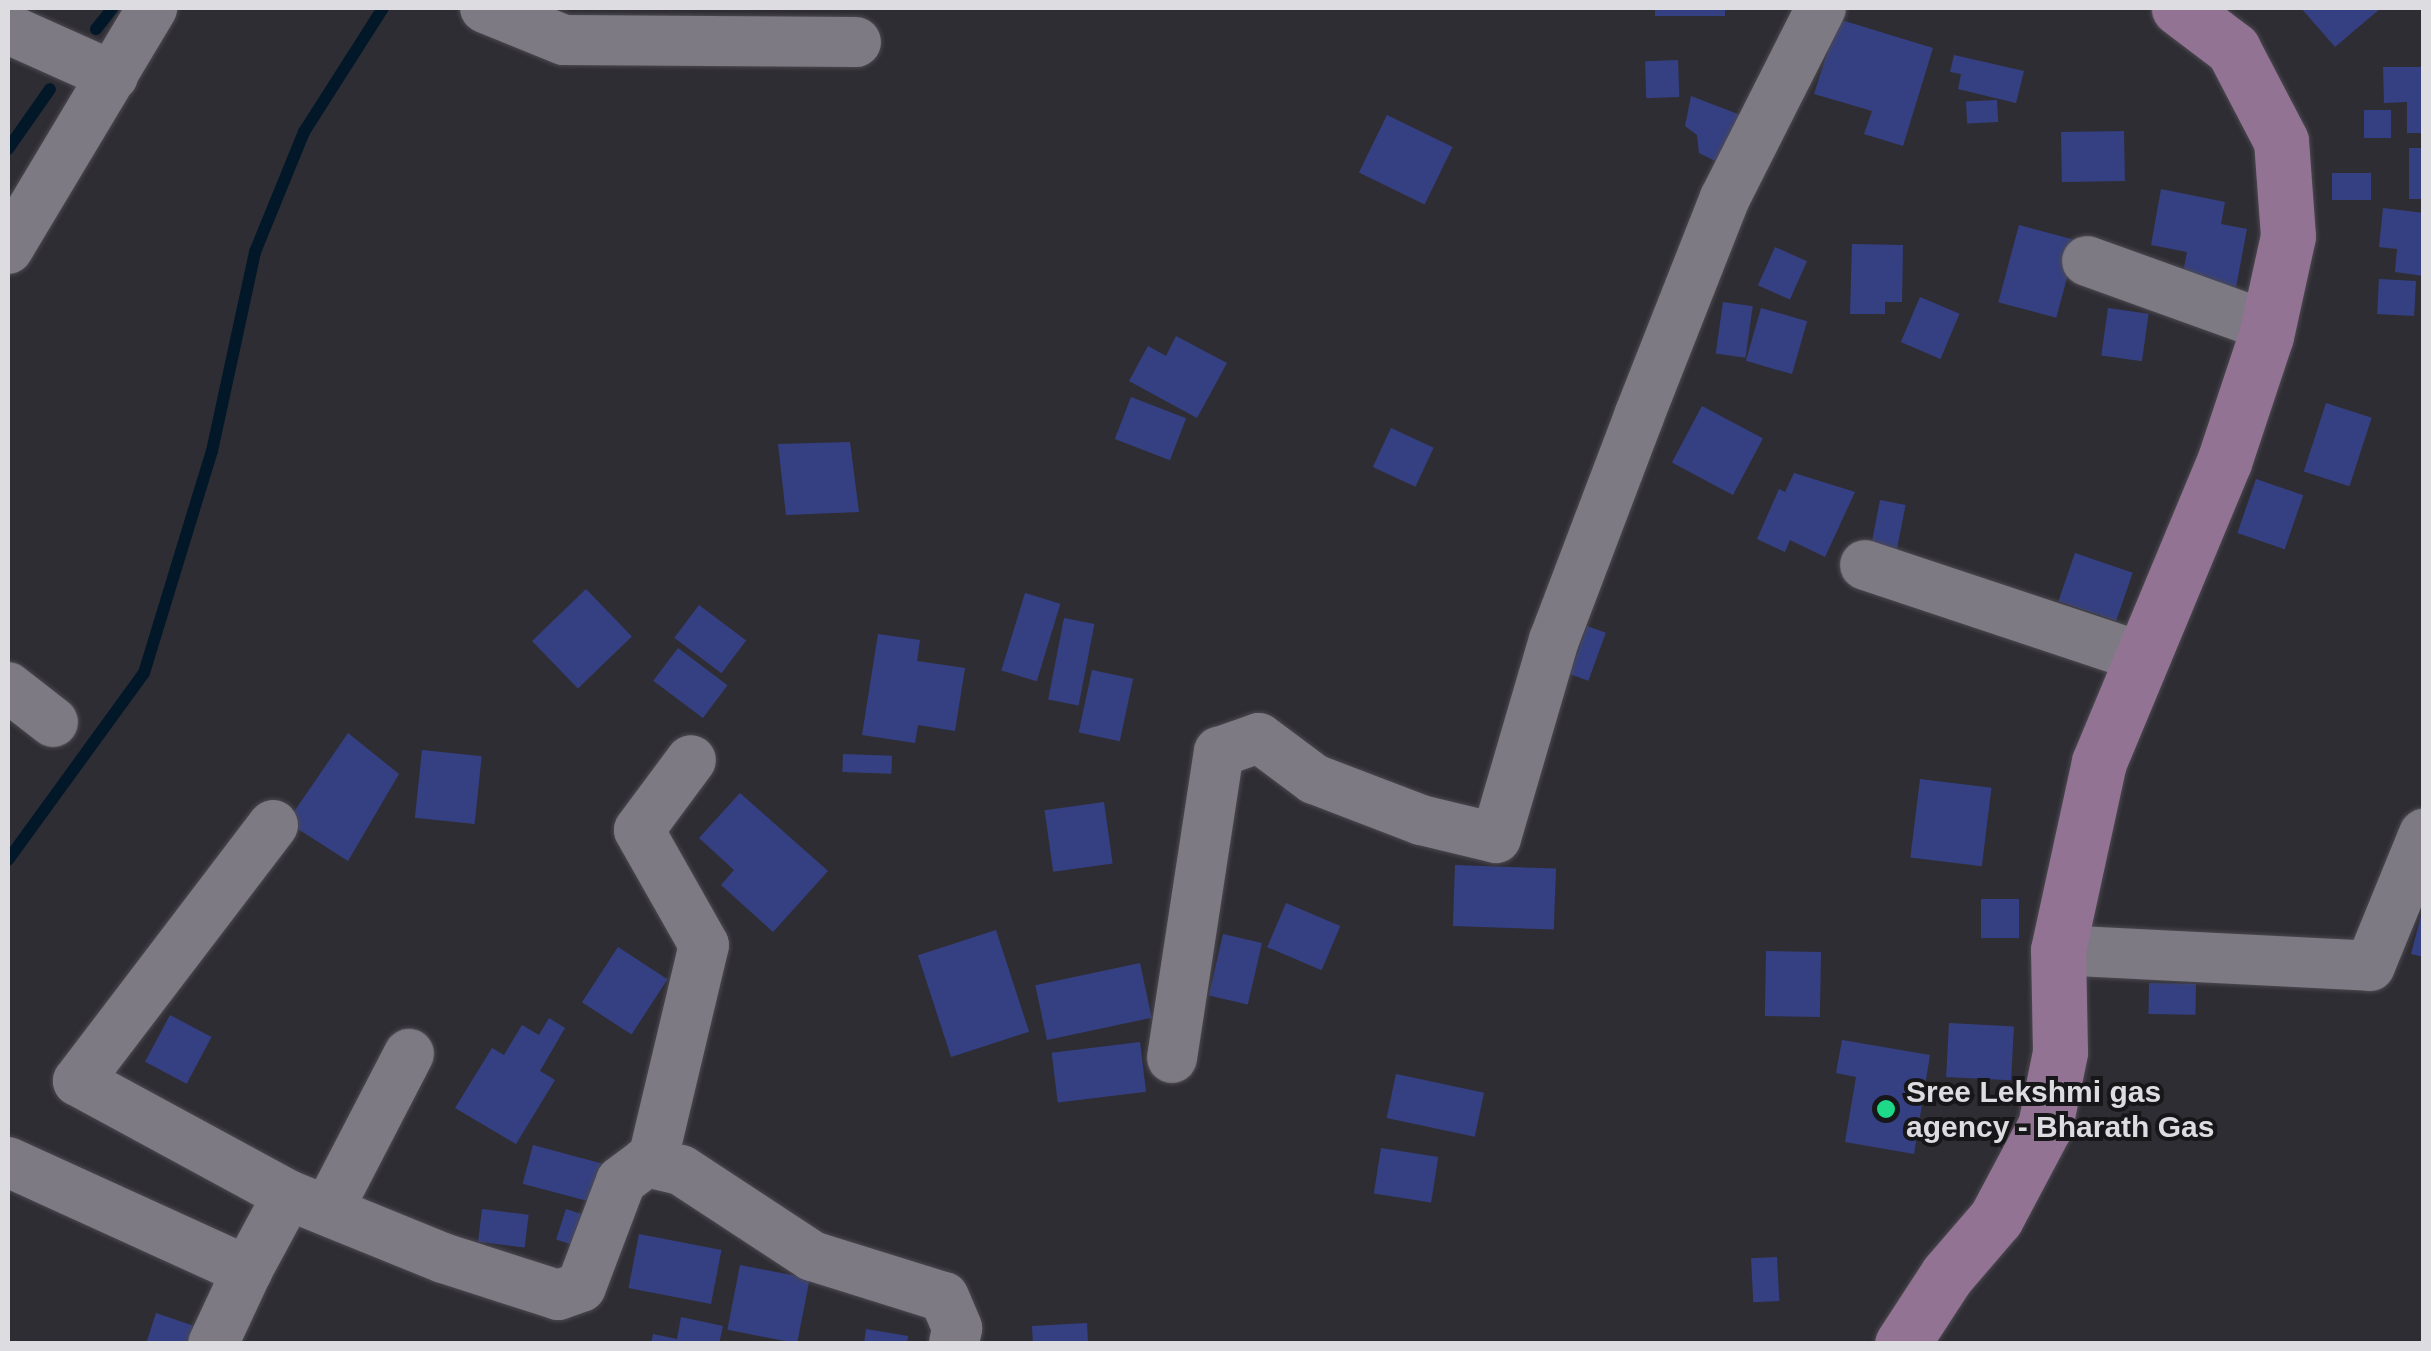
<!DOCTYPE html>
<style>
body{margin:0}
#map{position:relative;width:2431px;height:1351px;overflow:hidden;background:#2f2d34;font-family:Helvetica,sans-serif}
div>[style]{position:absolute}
.stream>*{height:12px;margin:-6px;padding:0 6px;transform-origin:6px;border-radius:6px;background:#021829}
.building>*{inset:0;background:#354083;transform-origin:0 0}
.roads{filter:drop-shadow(0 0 2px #4b494f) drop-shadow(0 0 2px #4b494f)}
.street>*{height:50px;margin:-25px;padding:0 25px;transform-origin:25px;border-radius:25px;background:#7d7a83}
.secondary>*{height:55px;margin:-27.5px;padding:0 27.5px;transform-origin:27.5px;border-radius:27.5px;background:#937394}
.dots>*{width:28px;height:28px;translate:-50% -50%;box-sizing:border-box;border:5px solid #171619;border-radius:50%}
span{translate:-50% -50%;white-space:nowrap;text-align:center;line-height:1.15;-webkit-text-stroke:8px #171619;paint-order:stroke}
.poi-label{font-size:30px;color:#dddce1;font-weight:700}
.left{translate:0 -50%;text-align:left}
.frame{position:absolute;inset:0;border:10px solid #dddce1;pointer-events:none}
</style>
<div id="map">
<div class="stream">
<i style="left:96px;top:29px;width:27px;rotate:-51deg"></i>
<i style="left:8px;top:149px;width:73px;rotate:-55deg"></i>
<i style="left:8px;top:860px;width:231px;rotate:-54deg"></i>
<i style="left:144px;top:673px;width:232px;rotate:-73deg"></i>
<i style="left:212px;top:451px;width:204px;rotate:-77.8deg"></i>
<i style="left:255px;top:252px;width:130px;rotate:-67.8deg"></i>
<i style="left:304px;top:132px;width:147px;rotate:-57.5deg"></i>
</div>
<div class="building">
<i style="left:1655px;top:8px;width:70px;height:8px"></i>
<i style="clip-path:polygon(2301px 8px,2381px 8px,2335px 47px)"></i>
<i style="clip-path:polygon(1838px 19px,1933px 48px,1903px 146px,1864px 134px,1872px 111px,1814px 94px)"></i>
<i style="clip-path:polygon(1954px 55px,2024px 71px,2016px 103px,1958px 89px,1961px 74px,1950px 72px)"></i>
<i style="left:1678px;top:60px;width:37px;height:33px;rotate:88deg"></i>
<i style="clip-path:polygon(2383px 67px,2424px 67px,2424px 133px,2407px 133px,2407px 102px,2384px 103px)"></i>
<i style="clip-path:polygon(1691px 96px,1748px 118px,1723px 165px,1699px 153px,1697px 135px,1685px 126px)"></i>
<i style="left:1997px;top:100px;width:22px;height:31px;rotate:87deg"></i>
<i style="left:2391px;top:110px;width:28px;height:27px;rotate:90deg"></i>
<i style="left:1387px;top:115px;width:73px;height:64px;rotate:26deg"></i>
<i style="left:2124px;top:131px;width:50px;height:63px;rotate:89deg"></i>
<i style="left:2424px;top:148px;width:51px;height:15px;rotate:90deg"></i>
<i style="left:2332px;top:173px;width:39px;height:27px"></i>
<i style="clip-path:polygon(2161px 189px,2225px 202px,2221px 224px,2247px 229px,2234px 298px,2180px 288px,2187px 252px,2151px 245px)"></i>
<i style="clip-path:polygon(2383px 208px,2424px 213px,2424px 276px,2395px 272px,2397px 249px,2379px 247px)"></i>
<i style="left:2019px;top:225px;width:60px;height:80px;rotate:15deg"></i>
<i style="clip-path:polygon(1852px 244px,1903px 245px,1902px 302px,1885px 302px,1885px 314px,1850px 314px)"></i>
<i style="left:1775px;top:247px;width:35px;height:42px;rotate:24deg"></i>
<i style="left:2379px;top:279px;width:37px;height:35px;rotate:3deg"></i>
<i style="left:1920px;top:297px;width:43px;height:49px;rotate:23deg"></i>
<i style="left:1723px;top:302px;width:30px;height:52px;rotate:8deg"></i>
<i style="left:1761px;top:308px;width:48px;height:55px;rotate:16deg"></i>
<i style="left:2108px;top:308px;width:41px;height:48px;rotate:8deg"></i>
<i style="clip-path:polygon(1176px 336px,1227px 363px,1197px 418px,1129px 381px,1148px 346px,1166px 356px)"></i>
<i style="left:1131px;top:397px;width:59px;height:45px;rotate:21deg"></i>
<i style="left:2326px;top:403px;width:48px;height:72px;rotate:18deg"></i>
<i style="left:1702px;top:406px;width:69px;height:64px;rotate:28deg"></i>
<i style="left:1391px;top:428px;width:47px;height:43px;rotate:25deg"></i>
<i style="clip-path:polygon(850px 442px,859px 512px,786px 515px,778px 444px)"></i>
<i style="clip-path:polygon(1794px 473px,1855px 492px,1825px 557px,1790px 540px,1785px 552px,1757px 539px,1779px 489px,1785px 492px)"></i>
<i style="left:2256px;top:479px;width:50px;height:57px;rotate:19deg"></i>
<i style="left:1880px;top:500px;width:26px;height:60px;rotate:11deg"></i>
<i style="left:2075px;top:553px;width:61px;height:51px;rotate:19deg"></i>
<i style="left:586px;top:589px;width:66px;height:75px;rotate:46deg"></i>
<i style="left:1025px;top:593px;width:37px;height:81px;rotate:17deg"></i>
<i style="left:699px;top:605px;width:59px;height:41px;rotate:37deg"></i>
<i style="left:1064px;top:618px;width:31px;height:83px;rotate:11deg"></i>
<i style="left:1587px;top:626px;width:20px;height:51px;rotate:20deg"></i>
<i style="clip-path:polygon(878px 634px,920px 640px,917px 661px,965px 668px,955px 731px,918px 725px,915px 743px,862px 735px)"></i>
<i style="left:678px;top:648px;width:62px;height:41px;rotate:37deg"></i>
<i style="left:1092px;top:670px;width:42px;height:64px;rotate:12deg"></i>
<i style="clip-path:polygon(348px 733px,399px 774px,348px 861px,287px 822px)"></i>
<i style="left:422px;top:750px;width:60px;height:68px;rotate:6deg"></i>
<i style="left:843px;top:754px;width:49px;height:18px;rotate:2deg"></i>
<i style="left:1920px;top:779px;width:72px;height:79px;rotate:7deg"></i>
<i style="clip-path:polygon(740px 793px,828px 871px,773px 932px,721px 885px,734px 870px,699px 838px)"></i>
<i style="left:1104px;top:802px;width:62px;height:60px;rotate:82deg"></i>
<i style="left:1455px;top:865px;width:101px;height:61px;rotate:2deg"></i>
<i style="left:1981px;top:899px;width:38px;height:39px"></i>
<i style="left:1286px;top:903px;width:59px;height:48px;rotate:23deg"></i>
<i style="clip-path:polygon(2422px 912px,2424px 913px,2424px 957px,2411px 954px)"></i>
<i style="left:996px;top:930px;width:107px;height:82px;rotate:72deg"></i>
<i style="left:1223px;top:934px;width:40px;height:63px;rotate:13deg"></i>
<i style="left:618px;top:947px;width:59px;height:66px;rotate:33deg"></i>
<i style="left:1766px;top:951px;width:55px;height:65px;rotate:1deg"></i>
<i style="left:1140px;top:963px;width:56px;height:107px;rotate:78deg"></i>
<i style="left:2149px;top:983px;width:47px;height:31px;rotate:1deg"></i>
<i style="left:170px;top:1015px;width:47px;height:53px;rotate:28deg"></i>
<i style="clip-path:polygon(549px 1018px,565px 1028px,540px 1071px,555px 1080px,516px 1144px,455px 1108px,492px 1048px,504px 1055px,522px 1025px,539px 1035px)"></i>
<i style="left:1949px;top:1023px;width:65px;height:54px;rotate:3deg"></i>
<i style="clip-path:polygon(1842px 1040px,1930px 1055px,1914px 1154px,1845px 1142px,1856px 1077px,1836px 1073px)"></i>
<i style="left:1140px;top:1042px;width:50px;height:89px;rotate:83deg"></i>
<i style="left:1396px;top:1074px;width:90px;height:45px;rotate:12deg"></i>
<i style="left:533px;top:1145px;width:72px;height:40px;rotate:15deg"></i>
<i style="left:1381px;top:1148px;width:58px;height:46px;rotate:9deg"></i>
<i style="left:482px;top:1209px;width:47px;height:33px;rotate:7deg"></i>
<i style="left:566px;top:1209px;width:19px;height:32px;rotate:18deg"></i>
<i style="left:639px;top:1234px;width:84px;height:55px;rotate:11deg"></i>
<i style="left:1777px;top:1257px;width:44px;height:26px;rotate:87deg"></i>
<i style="left:740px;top:1265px;width:71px;height:66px;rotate:11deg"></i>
<i style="clip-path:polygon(156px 1313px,200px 1328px,195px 1344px,146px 1344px)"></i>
<i style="clip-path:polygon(681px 1317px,723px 1326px,719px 1344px,651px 1344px,653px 1334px,677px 1339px)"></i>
<i style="clip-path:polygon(1087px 1323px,1088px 1344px,1033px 1344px,1032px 1326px)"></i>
<i style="clip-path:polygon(866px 1329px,908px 1336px,907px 1344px,864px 1344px)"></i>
</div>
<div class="roads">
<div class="street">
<i style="left:485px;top:8px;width:85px;rotate:22.1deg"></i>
<i style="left:564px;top:40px;width:292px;rotate:0.4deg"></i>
<i style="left:8px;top:29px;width:115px;rotate:24.1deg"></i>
<i style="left:8px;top:249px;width:281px;rotate:-59.1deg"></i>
<i style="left:2087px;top:261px;width:192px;rotate:19.8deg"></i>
<i style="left:1865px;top:565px;width:294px;rotate:18.4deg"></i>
<i style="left:8px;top:687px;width:57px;rotate:37.9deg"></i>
<i style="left:273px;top:825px;width:322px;rotate:127.3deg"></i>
<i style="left:78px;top:1081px;width:239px;rotate:28.5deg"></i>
<i style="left:288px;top:1195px;width:167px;rotate:22.1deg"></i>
<i style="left:443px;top:1258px;width:121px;rotate:17.8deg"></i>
<i style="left:558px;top:1295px;width:24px;rotate:-19deg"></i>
<i style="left:581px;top:1287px;width:113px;rotate:-69.3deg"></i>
<i style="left:621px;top:1181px;width:31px;rotate:-37deg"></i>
<i style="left:646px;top:1162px;width:36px;rotate:13deg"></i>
<i style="left:681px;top:1170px;width:157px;rotate:33.3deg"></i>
<i style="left:812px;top:1256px;width:138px;rotate:17.3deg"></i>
<i style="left:944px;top:1297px;width:34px;rotate:67deg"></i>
<i style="left:957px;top:1328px;width:16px;rotate:101deg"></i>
<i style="left:2058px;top:950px;width:312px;rotate:2.9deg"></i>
<i style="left:2370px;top:966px;width:143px;rotate:-67.8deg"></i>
<i style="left:1172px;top:1058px;width:310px;rotate:-81.3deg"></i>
<i style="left:1219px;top:752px;width:42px;rotate:-19.3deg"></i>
<i style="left:1259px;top:738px;width:69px;rotate:36.7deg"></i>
<i style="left:1314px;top:779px;width:115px;rotate:21deg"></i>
<i style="left:1421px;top:820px;width:77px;rotate:13.5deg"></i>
<i style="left:1496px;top:838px;width:206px;rotate:-73.7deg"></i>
<i style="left:1554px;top:640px;width:240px;rotate:-69.2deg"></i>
<i style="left:1639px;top:416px;width:234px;rotate:-68.5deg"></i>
<i style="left:1725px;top:198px;width:213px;rotate:-63.2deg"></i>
<i style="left:8px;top:1162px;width:263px;rotate:24.5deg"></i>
<i style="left:247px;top:1271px;width:86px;rotate:-61.7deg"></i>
<i style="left:652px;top:1163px;width:224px;rotate:-76.6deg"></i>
<i style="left:704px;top:945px;width:132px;rotate:-119.5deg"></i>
<i style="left:639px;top:830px;width:87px;rotate:-53.4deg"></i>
<i style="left:328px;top:1210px;width:176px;rotate:-62.6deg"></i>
<i style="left:213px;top:1344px;width:81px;rotate:-65deg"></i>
</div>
<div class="secondary">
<i style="left:1902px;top:1344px;width:82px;rotate:-56.9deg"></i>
<i style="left:1947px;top:1275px;width:75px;rotate:-49.3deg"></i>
<i style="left:1996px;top:1218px;width:104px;rotate:-62deg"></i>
<i style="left:2045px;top:1126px;width:76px;rotate:-78.5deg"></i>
<i style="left:2060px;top:1052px;width:102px;rotate:-91.1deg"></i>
<i style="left:2058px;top:950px;width:192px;rotate:-77.7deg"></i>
<i style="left:2099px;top:762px;width:325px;rotate:-67.4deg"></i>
<i style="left:2224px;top:462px;width:133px;rotate:-71.6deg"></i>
<i style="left:2266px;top:336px;width:102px;rotate:-77.6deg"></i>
<i style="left:2288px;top:236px;width:95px;rotate:-94.2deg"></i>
<i style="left:2281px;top:141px;width:104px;rotate:-117.6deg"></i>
<i style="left:2233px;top:49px;width:68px;rotate:-142.8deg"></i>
</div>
</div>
<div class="dots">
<i style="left:1886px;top:1109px;background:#1dd988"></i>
</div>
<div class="poi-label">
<span class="left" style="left:1906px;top:1109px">Sree Lekshmi gas<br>agency - Bharath Gas</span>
</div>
<div class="frame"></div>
</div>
